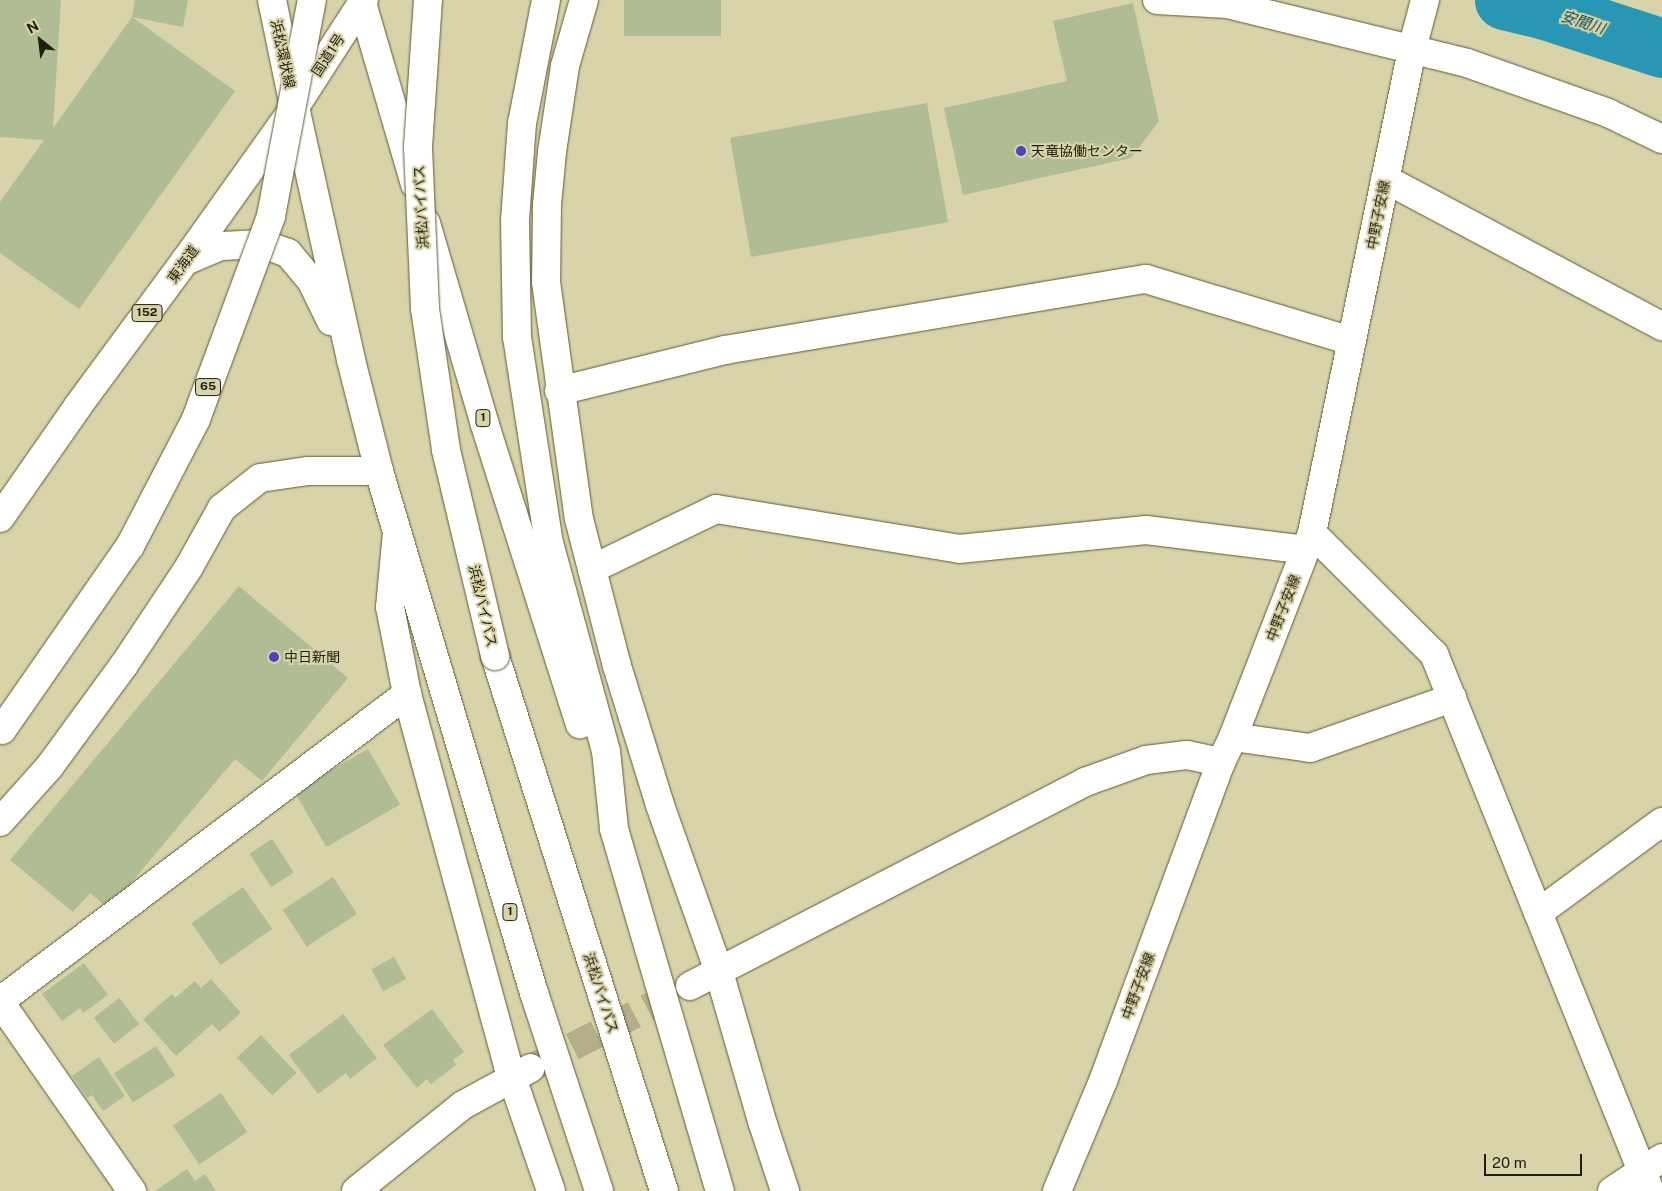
<!DOCTYPE html>
<meta charset="utf-8">
<style>
body{margin:0}
#map{position:relative;width:1662px;height:1191px;overflow:hidden;background:#d9d3a9;font-family:"Public Sans","Noto Sans JP",sans-serif}
div>[style]{position:absolute}
.river>*{height:59px;margin:-29.5px;padding:0 29.5px;transform-origin:29.5px;border-radius:29.5px;background:#2996b4}
.building>*{inset:0;background:#b0bc93;transform-origin:0 0}
.street-tunnel>*{height:28px;margin-top:-14px;transform-origin:0;background:repeating-linear-gradient(90deg,#b4af8a 0 28px,transparent 0 42px)}
.roads{filter:drop-shadow(0 0 1px #5f5933) drop-shadow(0 0 1px #5f5933)}
.street>*{height:28px;margin:-14px;padding:0 14px;transform-origin:14px;border-radius:14px;background:#fff}
.secondary>*{height:28px;margin:-14px;padding:0 14px;transform-origin:14px;border-radius:14px;background:#fff}
.primary>*{height:28px;margin:-14px;padding:0 14px;transform-origin:14px;border-radius:14px;background:#fff}
.highway>*{height:28px;margin:-14px;padding:0 14px;transform-origin:14px;border-radius:14px;background:#fff}
.bridges{filter:drop-shadow(0 0 1px #5f5933) drop-shadow(0 0 1px #5f5933)}
.primary-bridge>*{height:28px;margin:-14px;padding:0 14px;transform-origin:14px;border-radius:14px;background:#fff}
.highway-bridge>*{height:28px;margin:-14px;padding:0 14px;transform-origin:14px;border-radius:14px;background:#fff}
.dots>*{width:14px;height:14px;translate:-50% -50%;box-sizing:border-box;border:2px solid #d9d3a9;border-radius:50%}
span{translate:-50% -50%;white-space:nowrap;text-align:center;line-height:1.15;-webkit-text-stroke:4px #d9d3a9;paint-order:stroke}
.shield-label span{padding:1px 4px;background:#d9d3a9;border:1px solid;border-radius:4px;-webkit-text-stroke-width:0}
.shield-label{font-size:12px;color:#201e0e;font-weight:700}
.street-label{font-size:14px;color:#201e0e}
.poi-label{font-size:14px;color:#201e0e}
.left{translate:0 -50%;text-align:left}
.water-label{font-size:15px;color:#004251;font-style:italic}
.north{position:absolute;left:15px;top:15px;width:50px;height:50px;-webkit-text-stroke:4px #d9d3a9;paint-order:stroke;rotate:331deg;font-size:14px;font-weight:700;line-height:20px;text-align:center;color:#201e0e}
.north::after{content:'';display:block;margin:auto;width:18px;height:22px;background:#201e0e;clip-path:polygon(50% 0,100% 100%,50% 72%,0 100%)}
.scale{position:absolute;left:1484px;top:1154px;width:98px;height:22px;box-sizing:border-box;border:2px solid #201e0e;border-top:0;padding-left:6px;font-size:15px;line-height:18px;white-space:nowrap;color:#201e0e;-webkit-text-stroke:4px #d9d3a9;paint-order:stroke}
</style>
<div id="map">
<div class="river">
<i style="left:1504px;top:0;width:42px;rotate:13.7deg"></i>
<i style="left:1545px;top:10px;width:123px;rotate:18deg"></i>
</div>
<div class="building">
<i style="clip-path:polygon(0 0,61px 0,53px 128px,132px 17px,235px 91px,79px 309px,0 253px,0 202px,44px 140px,0 137px)"></i>
<i style="clip-path:polygon(135px 0,188px 0,183px 27px,132px 17px)"></i>
<i style="left:624px;top:0;width:97px;height:36px"></i>
<i style="clip-path:polygon(1133px 3px,1159px 121px,1131px 158px,963px 195px,944px 108px,1067px 81px,1053px 21px)"></i>
<i style="left:927px;top:103px;width:121px;height:200px;rotate:80deg"></i>
<i style="clip-path:polygon(239px 586px,348px 678px,262px 781px,235px 759px,109px 909px,90px 893px,73px 912px,10px 860px)"></i>
<i style="left:368px;top:749px;width:64px;height:85px;rotate:60deg"></i>
<i style="left:272px;top:839px;width:40px;height:27px;rotate:57deg"></i>
<i style="left:333px;top:877px;width:44px;height:60px;rotate:57deg"></i>
<i style="left:243px;top:887px;width:51px;height:63px;rotate:55deg"></i>
<i style="left:394px;top:957px;width:25px;height:26px;rotate:61deg"></i>
<i style="clip-path:polygon(84px 963px,108px 995px,83px 1013px,80px 1008px,62px 1021px,42px 994px)"></i>
<i style="clip-path:polygon(211px 979px,241px 1013px,219px 1032px,212px 1024px,176px 1056px,143px 1019px,172px 994px,175px 998px,195px 981px,201px 988px)"></i>
<i style="left:119px;top:998px;width:33px;height:32px;rotate:52deg"></i>
<i style="clip-path:polygon(432px 1009px,464px 1052px,453px 1060px,456px 1065px,431px 1084px,427px 1079px,417px 1088px,383px 1045px)"></i>
<i style="clip-path:polygon(343px 1014px,377px 1058px,350px 1079px,346px 1073px,318px 1094px,289px 1055px)"></i>
<i style="left:261px;top:1035px;width:52px;height:33px;rotate:47deg"></i>
<i style="left:156px;top:1046px;width:35px;height:50px;rotate:57deg"></i>
<i style="clip-path:polygon(99px 1057px,125px 1096px,103px 1111px,92px 1095px,87px 1098px,72px 1076px)"></i>
<i style="left:221px;top:1093px;width:47px;height:58px;rotate:56deg"></i>
<i style="clip-path:polygon(187px 1169px,195px 1181px,205px 1174px,216px 1191px,155px 1191px)"></i>
</div>
<div class="street-tunnel">
<i style="left:535px;top:1066px;width:174px;rotate:-27.3deg"></i>
</div>
<div class="roads">
<div class="street">
<i style="left:584px;top:0;width:69px;rotate:106.1deg"></i>
<i style="left:565px;top:66px;width:87px;rotate:98.6deg"></i>
<i style="left:552px;top:152px;width:53px;rotate:95.4deg"></i>
<i style="left:547px;top:205px;width:77px;rotate:90.7deg"></i>
<i style="left:546px;top:282px;width:239px;rotate:82.1deg"></i>
<i style="left:579px;top:519px;width:152px;rotate:75.5deg"></i>
<i style="left:617px;top:666px;width:145px;rotate:72.8deg"></i>
<i style="left:660px;top:805px;width:177px;rotate:70.5deg"></i>
<i style="left:719px;top:972px;width:158px;rotate:73.9deg"></i>
<i style="left:763px;top:1124px;width:71px;rotate:71.8deg"></i>
<i style="left:1157px;top:0;width:70px;rotate:3.3deg"></i>
<i style="left:1227px;top:4px;width:247px;rotate:13.8deg"></i>
<i style="left:1467px;top:63px;width:150px;rotate:19.5deg"></i>
<i style="left:1608px;top:113px;width:60px;rotate:25.7deg"></i>
<i style="left:1385px;top:179px;width:314px;rotate:28deg"></i>
<i style="left:559px;top:391px;width:171px;rotate:-13.9deg"></i>
<i style="left:725px;top:350px;width:427px;rotate:-9.6deg"></i>
<i style="left:1146px;top:279px;width:215px;rotate:16.8deg"></i>
<i style="left:397px;top:532px;width:75px;rotate:95.3deg"></i>
<i style="left:390px;top:607px;width:89px;rotate:78.9deg"></i>
<i style="left:407px;top:694px;width:385px;rotate:74.8deg"></i>
<i style="left:508px;top:1066px;width:132px;rotate:71deg"></i>
<i style="left:1312px;top:533px;width:172px;rotate:44.8deg"></i>
<i style="left:1434px;top:654px;width:579px;rotate:68.09deg"></i>
<i style="left:592px;top:569px;width:138px;rotate:-25.8deg"></i>
<i style="left:716px;top:509px;width:246px;rotate:9.3deg"></i>
<i style="left:959px;top:549px;width:188px;rotate:-5.8deg"></i>
<i style="left:1146px;top:530px;width:161px;rotate:7.1deg"></i>
<i style="left:1233px;top:737px;width:78px;rotate:8.1deg"></i>
<i style="left:1310px;top:748px;width:151px;rotate:-19.4deg"></i>
<i style="left:0;top:822px;width:75px;rotate:-48.2deg"></i>
<i style="left:50px;top:766px;width:125px;rotate:-53.8deg"></i>
<i style="left:124px;top:665px;width:118px;rotate:-56.4deg"></i>
<i style="left:189px;top:567px;width:68px;rotate:-60.8deg"></i>
<i style="left:222px;top:508px;width:48px;rotate:-38.3deg"></i>
<i style="left:260px;top:478px;width:49px;rotate:-8.3deg"></i>
<i style="left:308px;top:471px;width:71px"></i>
<i style="left:1538px;top:913px;width:154px;rotate:-36.3deg"></i>
<i style="left:690px;top:986px;width:445px;rotate:-27.3deg"></i>
<i style="left:1085px;top:782px;width:65px;rotate:-19.8deg"></i>
<i style="left:1146px;top:760px;width:41px;rotate:-7deg"></i>
<i style="left:1187px;top:755px;width:35px;rotate:12deg"></i>
<i style="left:0;top:1001px;width:510px;rotate:-37.03deg"></i>
<i style="left:0;top:1002px;width:231px;rotate:55.1deg"></i>
<i style="left:356px;top:1191px;width:137px;rotate:-38.8deg"></i>
<i style="left:463px;top:1105px;width:77px;rotate:-28.6deg"></i>
<i style="left:1612px;top:1191px;width:60px;rotate:-33.4deg"></i>
</div>
<div class="secondary">
<i style="left:1057px;top:1191px;width:119px;rotate:-67.3deg"></i>
<i style="left:1103px;top:1081px;width:340px;rotate:-69.7deg"></i>
<i style="left:1221px;top:762px;width:28px;rotate:-64deg"></i>
<i style="left:1233px;top:737px;width:219px;rotate:-68.8deg"></i>
<i style="left:1312px;top:533px;width:494px;rotate:-78.3deg"></i>
<i style="left:1412px;top:49px;width:51px;rotate:-75.1deg"></i>
</div>
<div class="primary">
<i style="left:272px;top:0;width:103px;rotate:78.3deg"></i>
</div>
<div class="highway">
<i style="left:546px;top:0;width:125px;rotate:101deg"></i>
<i style="left:522px;top:123px;width:98px;rotate:94.1deg"></i>
<i style="left:515px;top:221px;width:116px;rotate:89deg"></i>
<i style="left:517px;top:337px;width:208px;rotate:81.2deg"></i>
<i style="left:549px;top:543px;width:216px;rotate:74.7deg"></i>
<i style="left:606px;top:751px;width:78px;rotate:84.1deg"></i>
<i style="left:614px;top:829px;width:377px;rotate:73.7deg"></i>
<i style="left:362px;top:3px;width:189px;rotate:73.7deg"></i>
<i style="left:295px;top:107px;width:259px;rotate:77.5deg"></i>
<i style="left:351px;top:360px;width:114px;rotate:75.8deg"></i>
<i style="left:379px;top:471px;width:545px;rotate:73.46deg"></i>
<i style="left:534px;top:993px;width:208px;rotate:71.8deg"></i>
<i style="left:426px;top:223px;width:210px;rotate:73.7deg"></i>
<i style="left:485px;top:425px;width:314px;rotate:72.4deg"></i>
<i style="left:185px;top:261px;width:39px;rotate:-23deg"></i>
<i style="left:221px;top:246px;width:42px;rotate:-2.7deg"></i>
<i style="left:263px;top:244px;width:27px;rotate:20deg"></i>
<i style="left:288px;top:253px;width:35px;rotate:50deg"></i>
<i style="left:311px;top:280px;width:46px;rotate:64deg"></i>
<i style="left:0;top:518px;width:136px;rotate:-55.1deg"></i>
<i style="left:78px;top:406px;width:180px;rotate:-53.6deg"></i>
<i style="left:185px;top:261px;width:189px;rotate:-54.5deg"></i>
<i style="left:295px;top:107px;width:127px;rotate:-57.2deg"></i>
<i style="left:495px;top:656px;width:561px;rotate:72.47deg"></i>
</div>
</div>
<div class="bridges">
<div class="primary-bridge">
<i style="left:2px;top:730px;width:224px;rotate:-55.2deg"></i>
<i style="left:130px;top:546px;width:143px;rotate:-62.5deg"></i>
<i style="left:196px;top:419px;width:216px;rotate:-69.7deg"></i>
<i style="left:271px;top:216px;width:220px;rotate:-79.3deg"></i>
</div>
<div class="highway-bridge">
<i style="left:428px;top:0;width:148px;rotate:93.9deg"></i>
<i style="left:418px;top:148px;width:161px;rotate:87.5deg"></i>
<i style="left:425px;top:309px;width:143px;rotate:81.5deg"></i>
<i style="left:446px;top:450px;width:212px;rotate:76.6deg"></i>
</div>
</div>
<div class="dots">
<i style="left:1021px;top:151px;background:#4d43ba"></i>
<i style="left:274px;top:657px;background:#4d43ba"></i>
</div>
<div class="shield-label">
<span style="left:147px;top:313px">152</span>
<span style="left:208px;top:387px">65</span>
<span style="left:483px;top:418px">1</span>
<span style="left:510px;top:912px">1</span>
</div>
<div class="street-label">
<span style="left:283px;top:54px;rotate:78deg">浜松環状線</span>
<span style="left:328px;top:55px;rotate:-57deg">国道1号</span>
<span style="left:421px;top:207px;rotate:-93deg">浜松バイパス</span>
<span style="left:1378px;top:215px;rotate:-79deg">中野子安線</span>
<span style="left:183px;top:264px;rotate:-54deg">東海道</span>
<span style="left:483px;top:606px;rotate:77deg">浜松バイパス</span>
<span style="left:1283px;top:608px;rotate:-69deg">中野子安線</span>
<span style="left:1138px;top:986px;rotate:-70deg">中野子安線</span>
<span style="left:601px;top:993px;rotate:72deg">浜松バイパス</span>
</div>
<div class="poi-label">
<span class="left" style="left:1031px;top:151px">天竜協働センター</span>
<span class="left" style="left:284px;top:657px">中日新聞</span>
</div>
<div class="water-label">
<span style="left:1583px;top:22px;rotate:18deg">安間川</span>
</div>
<div class="north">N</div>
<div class="scale">20 m</div>
</div>
